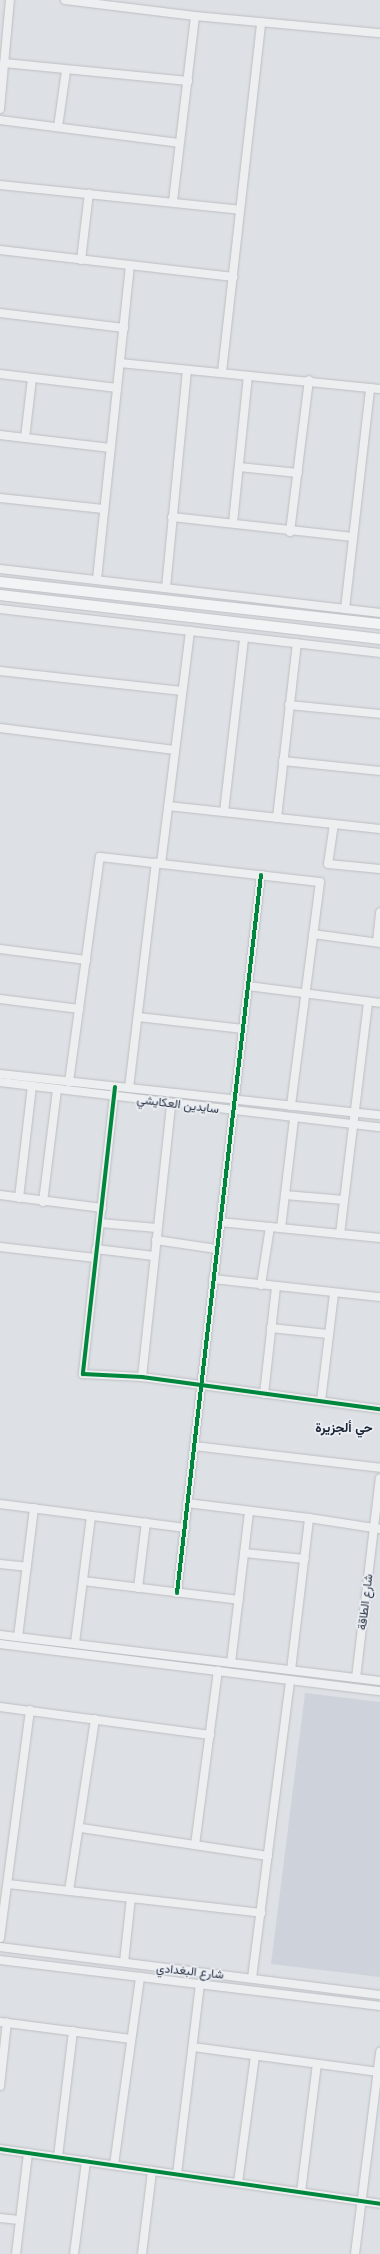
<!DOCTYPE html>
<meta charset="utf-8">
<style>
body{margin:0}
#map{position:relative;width:380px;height:2254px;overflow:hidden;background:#dde0e4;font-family:Mulish,Vazirmatn,sans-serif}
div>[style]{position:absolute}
.built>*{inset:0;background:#ced3db}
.roads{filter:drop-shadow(0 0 1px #bcbec2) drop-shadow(0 0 1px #bcbec2)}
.minor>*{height:8px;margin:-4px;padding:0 4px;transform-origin:4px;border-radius:4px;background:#edeef0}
.major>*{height:10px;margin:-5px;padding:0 5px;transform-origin:5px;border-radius:5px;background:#f2f3f4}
.cycleway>*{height:4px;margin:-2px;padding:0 2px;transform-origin:2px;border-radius:2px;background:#00873e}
span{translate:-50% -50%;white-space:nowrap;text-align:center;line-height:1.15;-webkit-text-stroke:3.5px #eaeef4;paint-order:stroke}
.street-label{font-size:12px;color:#242d3d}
.neighbourhood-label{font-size:13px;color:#161f2e;font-weight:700}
</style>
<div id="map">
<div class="built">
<i style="clip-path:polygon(305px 1693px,380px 1702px,380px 1977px,271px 1964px)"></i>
</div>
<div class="roads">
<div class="minor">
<i style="left:65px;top:0;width:131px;rotate:7deg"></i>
<i style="left:195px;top:16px;width:186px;rotate:5.3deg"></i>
<i style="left:4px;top:63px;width:185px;rotate:5.6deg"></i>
<i style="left:0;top:109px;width:109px;rotate:-84.8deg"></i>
<i style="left:0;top:120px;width:180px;rotate:7.3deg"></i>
<i style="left:58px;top:127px;width:57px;rotate:-81.9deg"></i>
<i style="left:0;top:185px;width:241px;rotate:5.9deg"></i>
<i style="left:173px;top:201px;width:186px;rotate:-83.2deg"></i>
<i style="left:0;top:250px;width:235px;rotate:6.6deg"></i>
<i style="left:81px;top:260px;width:67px;rotate:-83.2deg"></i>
<i style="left:0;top:313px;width:125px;rotate:6.9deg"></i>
<i style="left:120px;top:363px;width:261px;rotate:5.7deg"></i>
<i style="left:222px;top:372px;width:352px;rotate:-83.6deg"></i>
<i style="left:0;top:374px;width:118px;rotate:6.8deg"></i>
<i style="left:0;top:435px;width:111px;rotate:6.7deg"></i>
<i style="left:25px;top:438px;width:60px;rotate:-83.3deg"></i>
<i style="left:239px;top:467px;width:59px;rotate:5.8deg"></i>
<i style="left:0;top:498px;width:104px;rotate:6.1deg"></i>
<i style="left:172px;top:517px;width:182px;rotate:6.3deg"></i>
<i style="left:233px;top:523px;width:148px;rotate:-84.2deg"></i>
<i style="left:290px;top:532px;width:153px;rotate:-82.9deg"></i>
<i style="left:0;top:569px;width:383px;rotate:6.6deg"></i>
<i style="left:97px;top:579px;width:315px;rotate:-84deg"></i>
<i style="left:166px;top:588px;width:219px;rotate:-84.5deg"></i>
<i style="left:0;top:609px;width:383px;rotate:6.6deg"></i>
<i style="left:345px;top:609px;width:222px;rotate:-83.5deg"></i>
<i style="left:0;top:671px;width:183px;rotate:6.3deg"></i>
<i style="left:289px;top:705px;width:91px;rotate:5.6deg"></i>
<i style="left:0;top:728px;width:176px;rotate:7.2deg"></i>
<i style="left:283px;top:761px;width:98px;rotate:5.9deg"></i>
<i style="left:168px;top:806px;width:213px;rotate:6.2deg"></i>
<i style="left:224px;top:812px;width:175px;rotate:-83.4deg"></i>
<i style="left:277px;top:818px;width:176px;rotate:-83.5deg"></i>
<i style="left:334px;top:824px;width:40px;rotate:98.5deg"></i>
<i style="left:328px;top:864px;width:52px;rotate:5.5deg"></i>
<i style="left:161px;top:864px;width:235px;rotate:-82.9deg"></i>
<i style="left:313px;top:934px;width:68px;rotate:7.7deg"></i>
<i style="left:377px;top:942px;width:30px;rotate:-84deg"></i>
<i style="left:0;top:949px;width:87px;rotate:7.3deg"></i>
<i style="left:248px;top:986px;width:133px;rotate:7.3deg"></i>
<i style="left:0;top:999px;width:80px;rotate:7.2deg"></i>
<i style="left:138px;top:1017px;width:106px;rotate:6.5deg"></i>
<i style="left:0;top:1074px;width:382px;rotate:6.2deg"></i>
<i style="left:0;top:1082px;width:383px;rotate:6.8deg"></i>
<i style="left:69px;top:1082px;width:227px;rotate:-82.2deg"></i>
<i style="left:100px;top:857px;width:221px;rotate:6.5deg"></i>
<i style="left:320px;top:882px;width:226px;rotate:97.4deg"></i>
<i style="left:115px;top:1087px;width:289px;rotate:96.4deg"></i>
<i style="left:83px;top:1374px;width:59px;rotate:2.9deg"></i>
<i style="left:142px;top:1377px;width:240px;rotate:7.7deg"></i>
<i style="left:129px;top:1088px;width:227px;rotate:-83.2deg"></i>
<i style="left:0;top:1195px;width:103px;rotate:7.3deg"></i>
<i style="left:285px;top:1195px;width:59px;rotate:4.8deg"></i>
<i style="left:19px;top:1198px;width:113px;rotate:-83.4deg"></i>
<i style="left:43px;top:1202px;width:114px;rotate:-82.9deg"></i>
<i style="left:220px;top:1222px;width:161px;rotate:5.7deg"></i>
<i style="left:100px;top:1223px;width:57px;rotate:5deg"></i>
<i style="left:281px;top:1228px;width:110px;rotate:-83.2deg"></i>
<i style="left:340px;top:1234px;width:234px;rotate:-83.1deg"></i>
<i style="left:156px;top:1240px;width:61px;rotate:8.5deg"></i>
<i style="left:0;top:1247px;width:96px;rotate:6.6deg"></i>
<i style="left:96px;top:1249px;width:58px;rotate:6.9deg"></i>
<i style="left:213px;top:1279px;width:168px;rotate:6.2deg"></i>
<i style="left:261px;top:1285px;width:59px;rotate:-81.2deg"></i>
<i style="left:271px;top:1328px;width:57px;rotate:6deg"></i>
<i style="left:142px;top:1377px;width:275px;rotate:-83.9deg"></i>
<i style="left:264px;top:1394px;width:108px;rotate:-83.6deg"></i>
<i style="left:321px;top:1401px;width:109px;rotate:-83.1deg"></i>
<i style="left:194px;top:1446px;width:187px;rotate:6.7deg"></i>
<i style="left:187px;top:1503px;width:123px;rotate:7deg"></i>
<i style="left:309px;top:1518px;width:72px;rotate:8.8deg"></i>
<i style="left:0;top:1504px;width:187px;rotate:7.4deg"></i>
<i style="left:244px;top:1553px;width:61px;rotate:5.6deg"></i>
<i style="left:0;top:1564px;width:27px;rotate:6deg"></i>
<i style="left:83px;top:1581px;width:157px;rotate:6.9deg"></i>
<i style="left:138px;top:1588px;width:66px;rotate:-83.1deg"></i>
<i style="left:177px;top:1593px;width:723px;rotate:-83.33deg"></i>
<i style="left:0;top:1635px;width:383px;rotate:6.9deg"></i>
<i style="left:18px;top:1637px;width:130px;rotate:-82.9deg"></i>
<i style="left:75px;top:1643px;width:128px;rotate:-82.8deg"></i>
<i style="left:0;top:1644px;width:383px;rotate:7.1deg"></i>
<i style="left:231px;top:1663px;width:153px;rotate:-83.2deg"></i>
<i style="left:291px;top:1670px;width:153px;rotate:-83.2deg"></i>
<i style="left:356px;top:1678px;width:201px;rotate:-83.2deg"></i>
<i style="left:0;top:1707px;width:212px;rotate:7.6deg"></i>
<i style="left:81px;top:1828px;width:189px;rotate:8.5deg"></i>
<i style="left:195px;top:1845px;width:176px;rotate:-82.5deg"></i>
<i style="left:8px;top:1884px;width:255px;rotate:6.5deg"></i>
<i style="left:69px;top:1891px;width:174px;rotate:-81.4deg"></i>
<i style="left:0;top:1938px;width:230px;rotate:-82.5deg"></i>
<i style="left:0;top:1947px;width:383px;rotate:7.2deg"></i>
<i style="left:0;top:1960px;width:383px;rotate:6.9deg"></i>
<i style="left:124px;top:1962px;width:64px;rotate:-83.8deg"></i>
<i style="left:252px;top:1978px;width:300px;rotate:-82.7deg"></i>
<i style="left:0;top:2022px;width:132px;rotate:7.4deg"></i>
<i style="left:193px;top:2047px;width:187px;rotate:7.7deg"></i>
<i style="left:0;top:2086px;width:64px;rotate:-83.8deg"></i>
<i style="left:0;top:2149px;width:384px;rotate:8.2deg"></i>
<i style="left:58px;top:2157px;width:127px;rotate:-83.2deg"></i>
<i style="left:114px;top:2165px;width:190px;rotate:-82.1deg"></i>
<i style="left:177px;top:2174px;width:191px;rotate:-83.1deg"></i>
<i style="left:238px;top:2183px;width:128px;rotate:-82.4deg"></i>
<i style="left:301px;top:2192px;width:129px;rotate:-82.9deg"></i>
<i style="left:0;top:2218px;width:19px;rotate:6deg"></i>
<i style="left:16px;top:2254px;width:102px;rotate:-83.2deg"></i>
<i style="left:74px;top:2254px;width:94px;rotate:-82.6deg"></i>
<i style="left:142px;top:2254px;width:84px;rotate:-83.1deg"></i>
<i style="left:355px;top:2254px;width:204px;rotate:-82.9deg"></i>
</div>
<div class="major">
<i style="left:0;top:582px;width:382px;rotate:6.3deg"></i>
<i style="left:0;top:595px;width:383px;rotate:6.6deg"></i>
</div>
</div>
<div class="cycleway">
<i style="left:115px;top:1087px;width:289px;rotate:96.4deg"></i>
<i style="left:83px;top:1374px;width:59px;rotate:2.9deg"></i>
<i style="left:142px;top:1377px;width:240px;rotate:7.7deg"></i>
<i style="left:177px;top:1593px;width:723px;rotate:-83.33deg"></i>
<i style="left:0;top:2149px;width:384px;rotate:8.2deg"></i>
</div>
<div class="street-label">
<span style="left:178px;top:1104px;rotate:7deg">سايدين العكايشي</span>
<span style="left:365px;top:1602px;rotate:-83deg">شارع الطاقة</span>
<span style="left:190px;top:1971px;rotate:6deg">شارع البغدادي</span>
</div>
<div class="neighbourhood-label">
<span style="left:344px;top:1427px">حي ألجزيرة</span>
</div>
</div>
